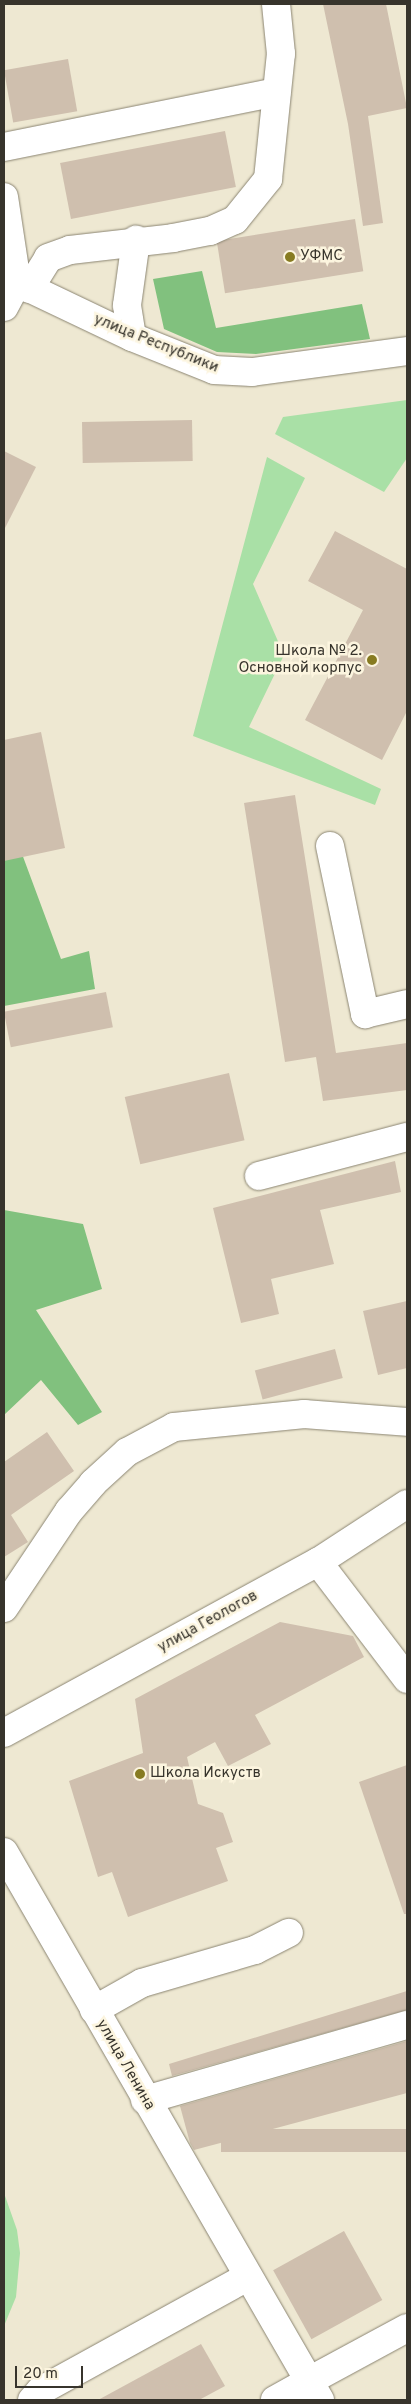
<!DOCTYPE html>
<meta charset="utf-8">
<style>
body{margin:0}
#map{position:relative;width:411px;height:2404px;overflow:hidden;background:#eee8d2;font-family:Overpass,sans-serif}
div>[style]{position:absolute}
.green>*{inset:0;background:#a9e0a6}
.forest>*{inset:0;background:#81c17e}
.building>*{inset:0;background:#cfbfae;transform-origin:0 0}
.roads{filter:drop-shadow(0 0 1px #8b8572) drop-shadow(0 0 1px #8b8572)}
.minor>*{height:28px;margin:-14px;padding:0 14px;transform-origin:14px;border-radius:14px;background:#fff}
.dots>*{width:14px;height:14px;translate:-50% -50%;box-sizing:border-box;border:2px solid #fcf5df;border-radius:50%}
span{translate:-50% -50%;white-space:nowrap;text-align:center;line-height:1.15;-webkit-text-stroke:5px #fcf5df;paint-order:stroke}
.poi-label{font-size:15px;color:#37342c}
.left{translate:0 -50%;text-align:left}
.right{translate:-100% -50%;text-align:right}
.street-label{font-size:15px;color:#37342c}
.frame{position:absolute;inset:0;border:5px solid #37342c;pointer-events:none}
.scale{position:absolute;left:15px;top:2366px;width:68px;height:22px;box-sizing:border-box;border:2px solid #37342c;border-top:0;padding-left:6px;font-size:15px;line-height:18px;white-space:nowrap;color:#37342c;-webkit-text-stroke:4px #fcf5df;paint-order:stroke}
</style>
<div id="map">
<div class="green">
<i style="clip-path:polygon(407px 400px,407px 458px,384px 492px,275px 434px,283px 417px)"></i>
<i style="clip-path:polygon(267px 457px,305px 478px,253px 584px,284px 655px,249px 727px,381px 789px,375px 805px,193px 736px)"></i>
<i style="clip-path:polygon(4px 2193px,17px 2230px,20px 2253px,16px 2297px,4px 2326px)"></i>
</div>
<div class="forest">
<i style="clip-path:polygon(202px 271px,216px 328px,362px 304px,370px 339px,256px 354px,217px 352px,164px 329px,153px 279px)"></i>
<i style="clip-path:polygon(12px 827px,61px 959px,89px 951px,95px 989px,4px 1006px,4px 830px)"></i>
<i style="clip-path:polygon(4px 1210px,83px 1224px,102px 1289px,36px 1310px,102px 1412px,78px 1425px,41px 1380px,4px 1415px)"></i>
</div>
<div class="building">
<i style="clip-path:polygon(323px 4px,386px 4px,407px 108px,368px 116px,383px 223px,363px 226px,348px 124px)"></i>
<i style="left:68px;top:59px;width:53px;height:65px;rotate:80deg"></i>
<i style="left:225px;top:131px;width:57px;height:168px;rotate:79deg"></i>
<i style="left:355px;top:219px;width:53px;height:140px;rotate:81deg"></i>
<i style="left:192px;top:420px;width:41px;height:110px;rotate:89deg"></i>
<i style="clip-path:polygon(4px 451px,36px 467px,4px 530px)"></i>
<i style="clip-path:polygon(335px 531px,407px 569px,407px 711px,382px 760px,305px 720px,363px 610px,308px 581px)"></i>
<i style="clip-path:polygon(41px 732px,65px 848px,4px 861px,4px 740px)"></i>
<i style="clip-path:polygon(295px 795px,336px 1053px,407px 1043px,407px 1090px,323px 1101px,316px 1057px,285px 1062px,244px 803px)"></i>
<i style="left:106px;top:992px;width:36px;height:104px;rotate:79deg"></i>
<i style="left:229px;top:1073px;width:69px;height:107px;rotate:77deg"></i>
<i style="clip-path:polygon(395px 1161px,401px 1192px,320px 1210px,334px 1264px,271px 1279px,279px 1314px,241px 1323px,213px 1208px)"></i>
<i style="clip-path:polygon(407px 1301px,407px 1368px,378px 1375px,363px 1311px)"></i>
<i style="left:335px;top:1349px;width:30px;height:83px;rotate:75deg"></i>
<i style="clip-path:polygon(47px 1432px,74px 1471px,11px 1515px,28px 1542px,4px 1557px,4px 1462px)"></i>
<i style="clip-path:polygon(280px 1622px,353px 1636px,364px 1657px,255px 1715px,271px 1744px,228px 1766px,215px 1742px,187px 1757px,198px 1804px,223px 1813px,233px 1842px,216px 1848px,228px 1881px,128px 1917px,112px 1872px,98px 1877px,69px 1781px,143px 1753px,135px 1699px)"></i>
<i style="clip-path:polygon(407px 1765px,407px 1914px,404px 1914px,359px 1782px)"></i>
<i style="clip-path:polygon(407px 1991px,407px 2010px,172px 2076px,169px 2064px)"></i>
<i style="clip-path:polygon(407px 2041px,407px 2093px,194px 2150px,190px 2143px,180px 2106px)"></i>
<i style="left:407px;top:2129px;width:23px;height:186px;rotate:90deg"></i>
<i style="left:344px;top:2231px;width:79px;height:81px;rotate:61deg"></i>
<i style="clip-path:polygon(201px 2344px,225px 2386px,199px 2400px,98px 2400px)"></i>
</div>
<div class="roads">
<div class="minor">
<i style="left:4px;top:147px;width:278px;rotate:-11.4deg"></i>
<i style="left:4px;top:197px;width:87px;rotate:81.4deg"></i>
<i style="left:17px;top:283px;width:27px;rotate:118deg"></i>
<i style="left:4px;top:276px;width:142px;rotate:25.5deg"></i>
<i style="left:132px;top:337px;width:88px;rotate:21.9deg"></i>
<i style="left:214px;top:370px;width:38px;rotate:3deg"></i>
<i style="left:252px;top:372px;width:156px;rotate:-7.7deg"></i>
<i style="left:29px;top:289px;width:36px;rotate:-58deg"></i>
<i style="left:48px;top:258px;width:23px;rotate:-20deg"></i>
<i style="left:70px;top:250px;width:104px;rotate:-6.6deg"></i>
<i style="left:173px;top:238px;width:38px;rotate:-11deg"></i>
<i style="left:210px;top:231px;width:27px;rotate:-24deg"></i>
<i style="left:235px;top:220px;width:53px;rotate:-51.2deg"></i>
<i style="left:268px;top:179px;width:126px;rotate:-84.1deg"></i>
<i style="left:281px;top:54px;width:50px;rotate:-95.7deg"></i>
<i style="left:132px;top:337px;width:32px;rotate:-99deg"></i>
<i style="left:127px;top:305px;width:66px;rotate:-82.1deg"></i>
<i style="left:330px;top:846px;width:172px;rotate:78.2deg"></i>
<i style="left:365px;top:1014px;width:43px;rotate:-13.4deg"></i>
<i style="left:259px;top:1176px;width:153px;rotate:-14.8deg"></i>
<i style="left:318px;top:1562px;width:147px;rotate:52.7deg"></i>
<i style="left:4px;top:1608px;width:117px;rotate:-56.2deg"></i>
<i style="left:69px;top:1511px;width:37px;rotate:-49deg"></i>
<i style="left:93px;top:1483px;width:46px;rotate:-42.4deg"></i>
<i style="left:127px;top:1452px;width:53px;rotate:-28deg"></i>
<i style="left:174px;top:1427px;width:131px;rotate:-5.7deg"></i>
<i style="left:304px;top:1414px;width:103px;rotate:4.4deg"></i>
<i style="left:4px;top:1733px;width:358px;rotate:-28.6deg"></i>
<i style="left:318px;top:1562px;width:106px;rotate:-33.1deg"></i>
<i style="left:4px;top:1852px;width:611px;rotate:60.03deg"></i>
<i style="left:309px;top:2381px;width:39px;rotate:151deg"></i>
<i style="left:94px;top:2010px;width:55px;rotate:-29.4deg"></i>
<i style="left:142px;top:1983px;width:118px;rotate:-16.3deg"></i>
<i style="left:255px;top:1950px;width:38px;rotate:-27deg"></i>
<i style="left:145px;top:2100px;width:273px;rotate:-16deg"></i>
<i style="left:32px;top:2400px;width:12px;rotate:-48deg"></i>
<i style="left:40px;top:2391px;width:236px;rotate:-28.8deg"></i>
<i style="left:320px;top:2400px;width:22px;rotate:-120deg"></i>
<i style="left:309px;top:2381px;width:111px;rotate:-28.4deg"></i>
</div>
</div>
<div class="dots">
<i style="left:290px;top:257px;background:#877b21"></i>
<i style="left:372px;top:660px;background:#877b21"></i>
<i style="left:140px;top:1774px;background:#877b21"></i>
</div>
<div class="poi-label">
<span class="left" style="left:300px;top:257px">УФМС</span>
<span class="right" style="left:362px;top:660px">Школа № 2.<br>Основной корпус</span>
<span class="left" style="left:150px;top:1774px">Школа Искуств</span>
</div>
<div class="street-label">
<span style="left:156px;top:344px;rotate:22deg">улица Республики</span>
<span style="left:208px;top:1622px;rotate:-29deg">улица Геологов</span>
<span style="left:125px;top:2065px;rotate:60deg">улица Ленина</span>
</div>
<div class="frame"></div>
<div class="scale">20 m</div>
</div>
